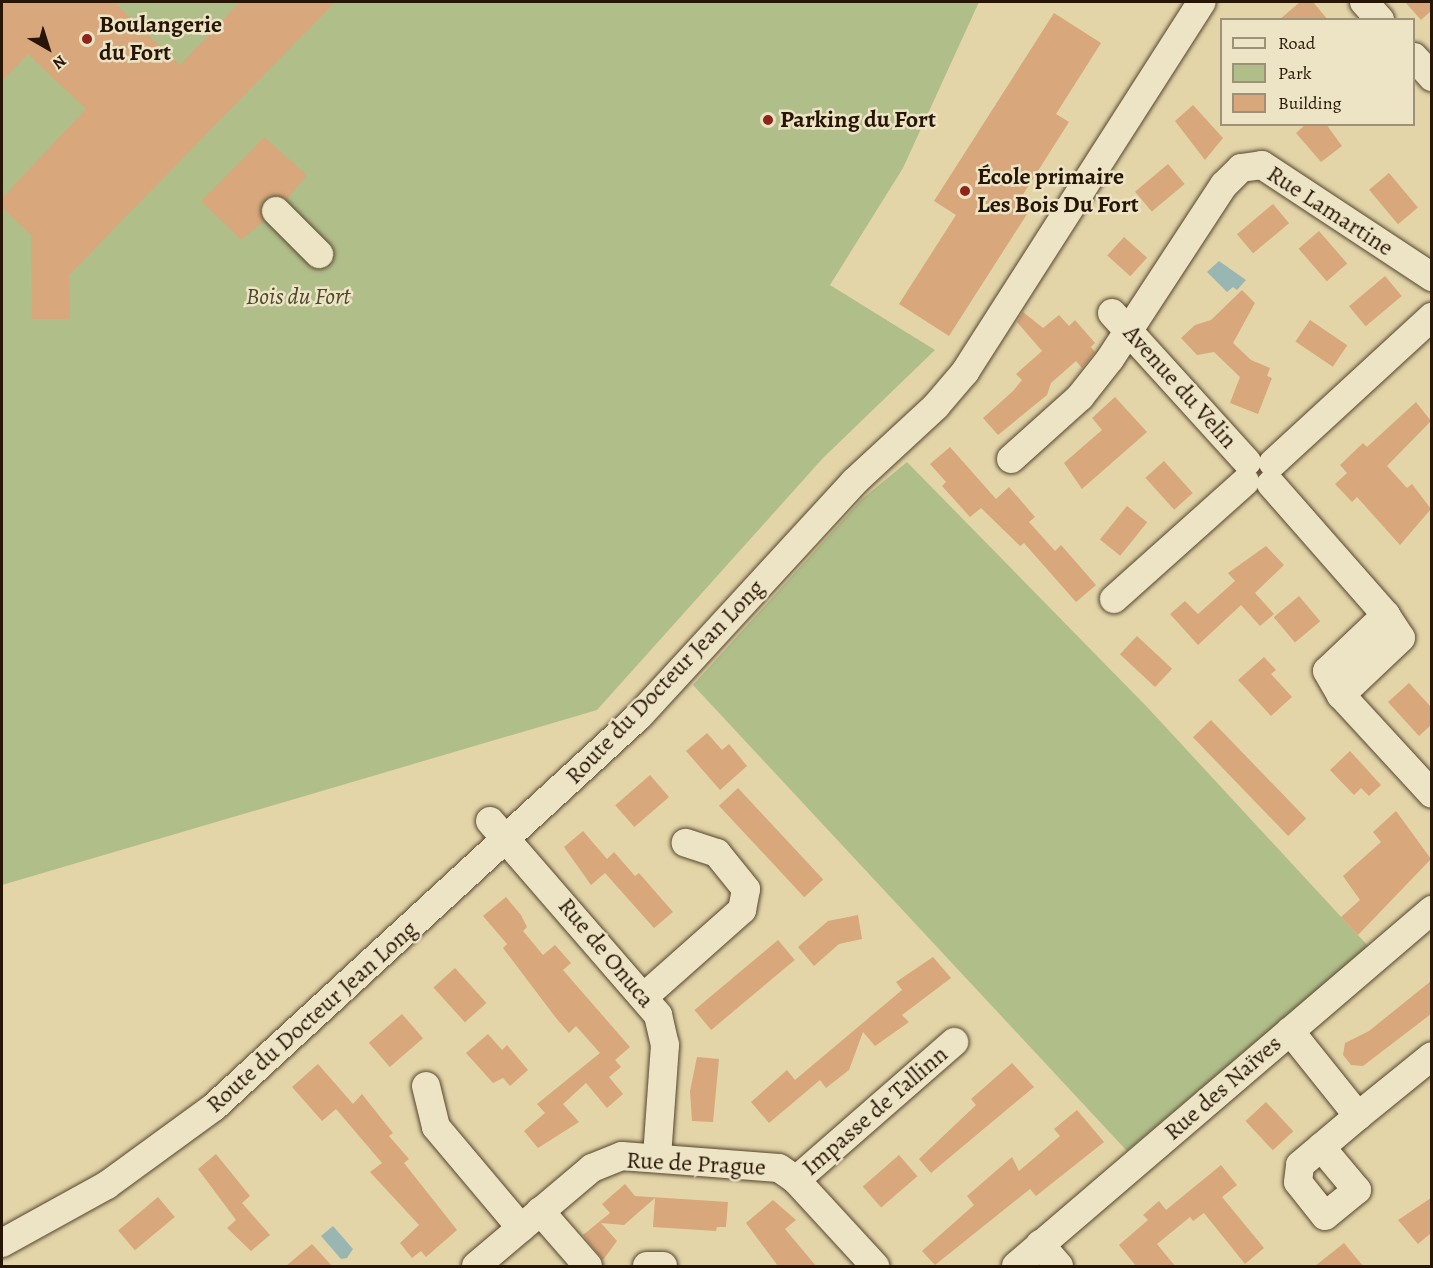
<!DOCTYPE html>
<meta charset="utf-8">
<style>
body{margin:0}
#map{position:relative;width:1433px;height:1268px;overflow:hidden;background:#e3d5a8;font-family:Alegreya,serif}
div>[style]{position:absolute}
.green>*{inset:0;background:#b0be8a}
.water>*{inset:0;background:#9ab6b3}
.building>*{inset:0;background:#d8a77b;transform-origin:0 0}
.roads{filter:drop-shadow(0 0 2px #56452e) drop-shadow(0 0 2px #56452e)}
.minor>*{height:28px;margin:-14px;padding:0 14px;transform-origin:14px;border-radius:14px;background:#ede4c6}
.dots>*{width:16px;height:16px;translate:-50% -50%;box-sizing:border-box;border:3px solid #ede4c6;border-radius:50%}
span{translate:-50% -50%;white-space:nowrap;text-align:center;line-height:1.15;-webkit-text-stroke:5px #ede4c6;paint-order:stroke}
.poi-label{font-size:24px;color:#271505;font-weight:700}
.left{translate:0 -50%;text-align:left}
.street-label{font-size:24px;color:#271505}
.park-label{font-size:24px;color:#50482d;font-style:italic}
.frame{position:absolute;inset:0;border:3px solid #271505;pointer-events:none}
.legend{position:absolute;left:1220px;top:18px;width:195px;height:108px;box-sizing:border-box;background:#ede4c6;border:2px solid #9e9179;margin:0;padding:8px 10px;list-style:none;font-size:18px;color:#271505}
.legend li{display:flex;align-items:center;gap:12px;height:30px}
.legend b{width:30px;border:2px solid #9e9179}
.north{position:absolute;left:18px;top:18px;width:60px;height:60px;-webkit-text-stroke:4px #ede4c6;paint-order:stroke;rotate:141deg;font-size:16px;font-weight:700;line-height:24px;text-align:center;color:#271505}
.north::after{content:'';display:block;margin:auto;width:21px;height:27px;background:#271505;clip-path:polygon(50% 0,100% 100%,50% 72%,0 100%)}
</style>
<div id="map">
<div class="green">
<i style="clip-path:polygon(2px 2px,979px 2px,903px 168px,830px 285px,935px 350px,823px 458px,597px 710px,2px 885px)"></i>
<i style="clip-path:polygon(907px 462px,1148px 708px,1368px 946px,1127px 1151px,693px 685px,862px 499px)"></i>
</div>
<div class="water">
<i style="clip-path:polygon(1219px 261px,1246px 280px,1237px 290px,1233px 287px,1227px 292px,1207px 272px)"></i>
<i style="clip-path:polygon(333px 1226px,353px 1249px,347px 1258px,341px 1259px,321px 1236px)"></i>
</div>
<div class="building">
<i style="clip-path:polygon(2px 2px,114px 2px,180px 65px,240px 2px,335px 2px,69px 275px,70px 319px,32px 319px,31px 235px,2px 207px,2px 198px,86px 109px,28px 54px,2px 81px)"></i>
<i style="clip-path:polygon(1300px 2px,1313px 2px,1328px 20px,1279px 20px)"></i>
<i style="clip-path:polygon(1405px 2px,1431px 2px,1431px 11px,1421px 20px)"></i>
<i style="clip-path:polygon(1054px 13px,1101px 43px,1056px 114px,1069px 122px,1015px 207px,1027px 214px,949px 336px,899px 304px,956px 215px,934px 201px)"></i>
<i style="clip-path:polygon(1193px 105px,1223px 138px,1205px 160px,1175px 121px)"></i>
<i style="clip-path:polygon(1306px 124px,1326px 124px,1342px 146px,1321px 162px,1296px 133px)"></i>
<i style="clip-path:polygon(264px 137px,307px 175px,287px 199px,272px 195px,265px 199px,260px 207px,264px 221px,241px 240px,201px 201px)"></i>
<i style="left:1168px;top:164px;width:26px;height:43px;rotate:50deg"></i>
<i style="left:1389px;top:173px;width:45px;height:26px;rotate:50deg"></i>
<i style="left:1273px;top:204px;width:25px;height:47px;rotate:50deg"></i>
<i style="left:1319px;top:231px;width:43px;height:27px;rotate:49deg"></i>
<i style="left:1124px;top:237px;width:31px;height:25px;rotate:42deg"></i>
<i style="left:1385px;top:276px;width:26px;height:47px;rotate:50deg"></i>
<i style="clip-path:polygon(1242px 290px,1255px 303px,1233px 343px,1251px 360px,1270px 368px,1267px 376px,1272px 378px,1258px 414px,1230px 403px,1240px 377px,1214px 352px,1197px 355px,1181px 338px,1195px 325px,1211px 320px)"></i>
<i style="clip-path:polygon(1023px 312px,1043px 328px,1059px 315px,1069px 326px,1075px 320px,1095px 343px,1091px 347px,1095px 352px,1082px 368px,1076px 361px,1051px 383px,1047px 395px,998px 435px,983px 418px,1013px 391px,1022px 380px,1016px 374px,1042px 351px,1017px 322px)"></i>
<i style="left:1310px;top:320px;width:45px;height:26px;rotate:34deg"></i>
<i style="clip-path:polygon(1115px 397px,1147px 432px,1082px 489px,1064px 463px,1102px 430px,1092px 418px)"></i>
<i style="clip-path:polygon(1416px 402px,1431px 421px,1387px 466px,1407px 488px,1412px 484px,1431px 509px,1400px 545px,1357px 497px,1352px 502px,1335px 484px,1347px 473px,1340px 465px,1363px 443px,1367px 447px)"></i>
<i style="clip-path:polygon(950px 447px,996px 499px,1009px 487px,1035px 517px,1029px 522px,1055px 551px,1061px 545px,1096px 585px,1076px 602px,1024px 543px,1020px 546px,981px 508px,970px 517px,942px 486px,946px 482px,930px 464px)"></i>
<i style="left:1164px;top:461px;width:43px;height:25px;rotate:48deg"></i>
<i style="left:1127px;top:506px;width:26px;height:43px;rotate:39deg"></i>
<i style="clip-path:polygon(1266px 546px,1284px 565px,1255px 593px,1274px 614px,1260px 626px,1241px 605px,1198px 645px,1170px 614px,1185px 601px,1198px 614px,1235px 581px,1228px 573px)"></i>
<i style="left:1299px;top:596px;width:33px;height:33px;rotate:50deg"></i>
<i style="left:1137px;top:636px;width:48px;height:25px;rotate:43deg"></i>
<i style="clip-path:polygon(1264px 657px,1276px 670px,1271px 674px,1292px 697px,1271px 716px,1238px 680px)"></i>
<i style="clip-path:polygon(1409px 683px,1431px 707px,1431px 725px,1419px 736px,1388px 702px)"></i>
<i style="left:1211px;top:720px;width:137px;height:25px;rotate:46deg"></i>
<i style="clip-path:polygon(707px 733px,722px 750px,729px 744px,747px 766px,720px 790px,686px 751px)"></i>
<i style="clip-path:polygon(1350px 751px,1381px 785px,1369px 796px,1361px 788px,1354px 795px,1330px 770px)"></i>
<i style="left:650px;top:775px;width:29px;height:46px;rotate:49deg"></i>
<i style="left:738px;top:788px;width:125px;height:26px;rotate:47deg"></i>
<i style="clip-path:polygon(1396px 811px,1431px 859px,1358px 935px,1341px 917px,1360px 900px,1343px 876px,1381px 842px,1373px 832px)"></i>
<i style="clip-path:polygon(583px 831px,607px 859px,614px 852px,635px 876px,639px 873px,673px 912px,654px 928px,605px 873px,591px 885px,564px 847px)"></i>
<i style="clip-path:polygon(506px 897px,521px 915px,527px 927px,523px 931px,543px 955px,555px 945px,571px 963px,563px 970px,630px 1047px,615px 1060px,621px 1067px,609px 1077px,623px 1094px,607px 1108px,586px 1083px,563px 1104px,579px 1122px,538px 1148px,524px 1131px,545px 1113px,537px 1104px,600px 1053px,576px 1026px,569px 1033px,556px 1018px,503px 948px,507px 944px,483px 916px)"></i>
<i style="clip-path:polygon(858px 915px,862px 939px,839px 944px,814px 966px,798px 947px,828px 921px)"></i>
<i style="left:778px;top:940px;width:26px;height:109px;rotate:50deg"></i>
<i style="clip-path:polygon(933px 957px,951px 978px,902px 1015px,909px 1022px,875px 1046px,863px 1032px,849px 1070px,826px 1088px,820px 1080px,769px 1123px,751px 1102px,787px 1070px,795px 1080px,902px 990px,896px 982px)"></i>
<i style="left:455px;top:968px;width:47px;height:29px;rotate:48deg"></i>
<i style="clip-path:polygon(1431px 981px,1431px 1014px,1363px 1066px,1351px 1065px,1343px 1055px,1345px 1043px,1369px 1031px)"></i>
<i style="left:402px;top:1014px;width:32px;height:44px;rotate:49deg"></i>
<i style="clip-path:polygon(488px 1034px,502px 1050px,507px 1045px,528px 1070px,510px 1086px,503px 1078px,493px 1083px,466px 1053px)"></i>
<i style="clip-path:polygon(697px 1057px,719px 1059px,713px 1122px,692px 1121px,690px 1091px)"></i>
<i style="clip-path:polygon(1012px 1063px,1034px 1087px,931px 1173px,919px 1159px,976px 1105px,971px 1099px)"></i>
<i style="clip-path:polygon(318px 1064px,353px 1104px,362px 1094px,373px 1108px,393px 1133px,389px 1136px,409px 1159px,404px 1163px,457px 1230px,426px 1257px,421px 1251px,412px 1258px,400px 1243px,419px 1225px,370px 1172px,382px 1163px,336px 1109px,322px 1121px,292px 1087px)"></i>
<i style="left:1266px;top:1102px;width:40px;height:28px;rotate:47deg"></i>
<i style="clip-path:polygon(1077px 1110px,1104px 1142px,1036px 1196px,1030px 1189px,935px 1265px,922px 1251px,974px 1205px,967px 1196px,1012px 1157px,1019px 1171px,1060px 1136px,1054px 1129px)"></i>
<i style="clip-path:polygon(216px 1154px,250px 1196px,242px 1203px,270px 1235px,251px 1251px,227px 1228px,236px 1220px,198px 1169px)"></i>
<i style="left:899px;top:1155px;width:28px;height:48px;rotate:49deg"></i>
<i style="clip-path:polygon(1221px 1165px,1237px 1185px,1222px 1197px,1264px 1248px,1245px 1264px,1204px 1213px,1193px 1221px,1190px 1217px,1157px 1244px,1175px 1266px,1136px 1266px,1119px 1245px,1148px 1220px,1143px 1215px,1159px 1201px,1166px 1210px)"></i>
<i style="clip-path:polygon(625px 1184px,635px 1196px,728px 1202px,726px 1227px,717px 1227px,716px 1231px,653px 1227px,655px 1198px,624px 1225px,601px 1223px,617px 1241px,603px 1260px,583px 1235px,610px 1213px,602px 1204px)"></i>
<i style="left:158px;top:1197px;width:26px;height:52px;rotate:50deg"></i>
<i style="clip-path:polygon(1431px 1198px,1431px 1233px,1418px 1244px,1398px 1220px)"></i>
<i style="clip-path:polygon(773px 1200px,796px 1220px,785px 1229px,816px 1266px,778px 1266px,746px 1223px)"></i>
<i style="clip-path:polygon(1344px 1243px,1363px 1266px,1315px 1266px)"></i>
<i style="clip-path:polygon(312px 1244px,332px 1266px,286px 1266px)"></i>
</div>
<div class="roads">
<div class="minor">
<i style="left:1364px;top:2px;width:24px;rotate:48deg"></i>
<i style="left:1414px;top:57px;width:27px;rotate:48deg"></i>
<i style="left:276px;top:211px;width:61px;rotate:45deg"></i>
<i style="left:1112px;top:313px;width:201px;rotate:47.8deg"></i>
<i style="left:1011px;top:459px;width:93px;rotate:-41.9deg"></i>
<i style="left:1080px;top:397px;width:48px;rotate:-51.7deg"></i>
<i style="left:1110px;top:359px;width:208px;rotate:-56.8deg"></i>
<i style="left:1224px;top:185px;width:24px;rotate:-45deg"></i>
<i style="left:1241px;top:168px;width:21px;rotate:-8deg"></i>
<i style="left:1262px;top:165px;width:204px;rotate:33.4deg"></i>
<i style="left:1273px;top:463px;width:216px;rotate:-42.6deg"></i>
<i style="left:1271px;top:484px;width:174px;rotate:48.7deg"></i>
<i style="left:1386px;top:615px;width:27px;rotate:57deg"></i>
<i style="left:1401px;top:638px;width:83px;rotate:136.5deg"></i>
<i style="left:1114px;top:599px;width:176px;rotate:-41.8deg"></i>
<i style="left:1386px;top:615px;width:81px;rotate:136.5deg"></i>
<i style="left:1327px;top:671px;width:28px;rotate:60deg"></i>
<i style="left:1341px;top:695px;width:134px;rotate:47.4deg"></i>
<i style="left:490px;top:821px;width:257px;rotate:49.1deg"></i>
<i style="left:658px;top:1015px;width:31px;rotate:77deg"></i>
<i style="left:665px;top:1045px;width:112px;rotate:94.1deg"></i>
<i style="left:645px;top:996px;width:130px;rotate:-41.6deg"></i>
<i style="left:742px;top:910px;width:21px;rotate:-79deg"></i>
<i style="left:746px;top:889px;width:46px;rotate:-128.9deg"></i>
<i style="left:717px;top:853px;width:33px;rotate:-162deg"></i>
<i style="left:1290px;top:1031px;width:109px;rotate:51.3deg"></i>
<i style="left:1358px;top:1116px;width:95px;rotate:-39deg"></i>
<i style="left:426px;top:1086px;width:42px;rotate:76.3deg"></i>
<i style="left:436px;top:1127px;width:132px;rotate:49.9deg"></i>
<i style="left:1321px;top:1147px;width:56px;rotate:50.1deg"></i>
<i style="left:1357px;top:1190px;width:41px;rotate:140.9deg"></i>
<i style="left:1325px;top:1216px;width:43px;rotate:-128.5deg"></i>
<i style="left:1298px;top:1182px;width:17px;rotate:-83deg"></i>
<i style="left:1300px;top:1165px;width:76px;rotate:-40.2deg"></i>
<i style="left:796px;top:1180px;width:210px;rotate:-41.1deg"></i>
<i style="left:540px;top:1211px;width:73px;rotate:48.9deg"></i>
<i style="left:2px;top:1243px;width:120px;rotate:-28.9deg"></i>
<i style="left:107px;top:1185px;width:132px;rotate:-36.1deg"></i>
<i style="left:214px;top:1107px;width:579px;rotate:-42.62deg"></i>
<i style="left:640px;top:715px;width:316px;rotate:-47.4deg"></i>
<i style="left:854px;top:482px;width:112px;rotate:-42.8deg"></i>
<i style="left:936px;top:406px;width:45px;rotate:-49.5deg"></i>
<i style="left:965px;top:372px;width:439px;rotate:-57.4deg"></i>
<i style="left:1040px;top:1244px;width:29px;rotate:49deg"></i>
<i style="left:476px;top:1266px;width:152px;rotate:-40.2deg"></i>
<i style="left:592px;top:1168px;width:32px;rotate:-22deg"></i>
<i style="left:622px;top:1156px;width:157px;rotate:4.4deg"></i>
<i style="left:779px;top:1168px;width:21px;rotate:35deg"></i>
<i style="left:796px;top:1180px;width:117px;rotate:47.4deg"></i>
<i style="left:647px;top:1266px;width:16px"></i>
<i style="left:1016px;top:1266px;width:548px;rotate:-40.56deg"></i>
</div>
</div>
<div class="dots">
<i style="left:87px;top:39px;background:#8f2418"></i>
<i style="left:768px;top:120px;background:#8f2418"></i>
<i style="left:965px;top:191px;background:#8f2418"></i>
</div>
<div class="poi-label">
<span class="left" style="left:99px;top:39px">Boulangerie<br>du Fort</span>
<span class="left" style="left:780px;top:120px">Parking du Fort</span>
<span class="left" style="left:977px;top:191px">École primaire<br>Les Bois Du Fort</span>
</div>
<div class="street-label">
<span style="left:1330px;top:211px;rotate:33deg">Rue Lamartine</span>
<span style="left:1180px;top:387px;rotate:48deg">Avenue du Velin</span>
<span style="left:665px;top:682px;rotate:-46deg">Route du Docteur Jean Long</span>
<span style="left:606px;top:953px;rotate:50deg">Rue de Onuca</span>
<span style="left:312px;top:1017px;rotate:-42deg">Route du Docteur Jean Long</span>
<span style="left:1223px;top:1088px;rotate:-41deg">Rue des Naïves</span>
<span style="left:875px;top:1111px;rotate:-41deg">Impasse de Tallinn</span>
<span style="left:696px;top:1164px;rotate:3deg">Rue de Prague</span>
</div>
<div class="park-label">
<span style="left:298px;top:297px">Bois du Fort</span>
</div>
<div class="frame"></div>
<ul class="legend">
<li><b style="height:8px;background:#ede4c6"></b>Road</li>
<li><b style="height:16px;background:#b0be8a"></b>Park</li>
<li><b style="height:16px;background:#d8a77b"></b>Building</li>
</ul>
<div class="north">N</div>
</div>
